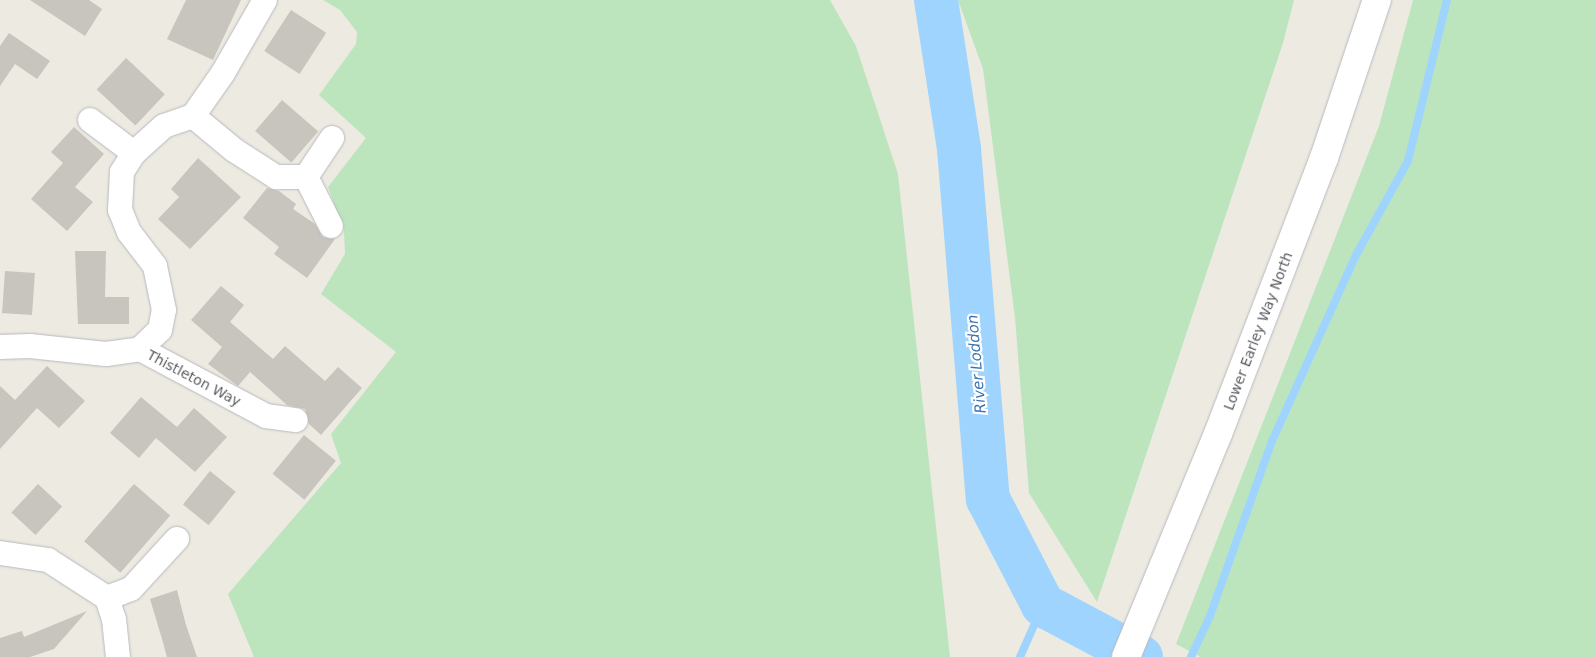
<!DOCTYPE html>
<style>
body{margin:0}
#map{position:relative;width:1595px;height:657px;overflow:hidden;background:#edeae1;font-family:"DejaVu Sans",sans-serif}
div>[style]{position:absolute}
.green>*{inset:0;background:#bde5bd}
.stream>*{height:8px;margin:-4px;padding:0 4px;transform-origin:4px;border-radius:4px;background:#9fd4ff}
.river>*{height:44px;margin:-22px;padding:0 22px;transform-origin:22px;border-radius:22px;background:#9fd4ff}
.building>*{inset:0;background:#c8c4be;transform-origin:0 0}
.roads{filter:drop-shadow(0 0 1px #b7b9be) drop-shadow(0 0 1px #b7b9be)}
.street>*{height:24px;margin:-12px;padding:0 12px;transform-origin:12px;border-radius:12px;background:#fff}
.secondary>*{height:28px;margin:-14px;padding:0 14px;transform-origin:14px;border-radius:14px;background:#fff}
span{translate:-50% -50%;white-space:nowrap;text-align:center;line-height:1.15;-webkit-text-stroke:4.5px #fff;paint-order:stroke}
.street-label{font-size:14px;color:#5a5d62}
.water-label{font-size:15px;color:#3c74b0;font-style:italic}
</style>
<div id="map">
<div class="green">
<i style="clip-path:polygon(323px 0,830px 0,856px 46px,898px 174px,950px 657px,254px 657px,228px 594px,341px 463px,331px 434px,396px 352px,321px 294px,345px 254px,344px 231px,328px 187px,366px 138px,319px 95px,356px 44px,357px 32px,340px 10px)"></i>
<i style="clip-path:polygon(958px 0,1294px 0,1283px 43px,1097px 602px,1029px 493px,1015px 318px,983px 69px)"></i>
<i style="clip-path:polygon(1413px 0,1595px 0,1595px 657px,1201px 657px,1176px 644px,1379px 126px)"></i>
</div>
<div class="stream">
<i style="left:1020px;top:657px;width:57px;rotate:-66.1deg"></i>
<i style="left:1191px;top:657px;width:45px;rotate:-65.1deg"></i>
<i style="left:1210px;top:616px;width:186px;rotate:-70.5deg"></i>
<i style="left:1272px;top:441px;width:202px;rotate:-65.7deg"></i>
<i style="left:1355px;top:257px;width:110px;rotate:-61.1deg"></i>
<i style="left:1408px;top:161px;width:166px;rotate:-76.4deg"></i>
</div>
<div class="river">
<i style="left:936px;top:0;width:151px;rotate:81.2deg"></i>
<i style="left:959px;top:149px;width:351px;rotate:85.3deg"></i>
<i style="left:988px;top:499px;width:119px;rotate:62.6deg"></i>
<i style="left:1043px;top:605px;width:111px;rotate:28deg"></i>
</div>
<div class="building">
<i style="clip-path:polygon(30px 0,89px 0,102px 9px,85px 36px)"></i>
<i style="clip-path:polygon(186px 0,241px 0,213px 60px,167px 39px)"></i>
<i style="left:291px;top:10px;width:42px;height:49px;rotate:33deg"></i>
<i style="clip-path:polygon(9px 33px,50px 61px,37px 79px,15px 64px,0 86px,0 46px)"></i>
<i style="left:126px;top:58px;width:53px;height:43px;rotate:43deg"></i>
<i style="left:282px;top:100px;width:48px;height:41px;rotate:41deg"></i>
<i style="clip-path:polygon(74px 127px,104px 154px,75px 187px,93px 202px,67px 231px,31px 199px,63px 163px,51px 152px)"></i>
<i style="clip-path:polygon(198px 158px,241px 197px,190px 249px,158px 219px,179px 197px,171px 189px)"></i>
<i style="clip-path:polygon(267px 188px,279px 191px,296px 204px,293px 209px,315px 224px,323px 237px,335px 239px,307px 278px,274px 254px,279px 247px,243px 218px)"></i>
<i style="clip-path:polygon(75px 251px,106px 251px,105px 297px,129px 297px,129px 324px,78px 324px)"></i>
<i style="left:5px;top:271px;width:30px;height:42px;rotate:4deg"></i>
<i style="clip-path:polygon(221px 286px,244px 305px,230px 322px,273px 359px,285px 346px,325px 381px,338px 367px,362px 388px,321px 435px,309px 424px,305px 409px,287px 405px,250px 372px,238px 386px,208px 364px,222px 347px,191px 320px)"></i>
<i style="clip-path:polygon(47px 366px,85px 401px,59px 428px,37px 408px,0 449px,0 386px,15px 400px)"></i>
<i style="clip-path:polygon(141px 397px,177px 427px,194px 408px,227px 437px,195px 472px,156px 438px,139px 458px,110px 433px)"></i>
<i style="left:304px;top:435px;width:41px;height:50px;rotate:39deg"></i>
<i style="left:210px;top:471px;width:33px;height:43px;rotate:39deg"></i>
<i style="left:38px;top:484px;width:33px;height:39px;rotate:43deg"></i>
<i style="left:134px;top:484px;width:48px;height:76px;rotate:41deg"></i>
<i style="clip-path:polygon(177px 590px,186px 625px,197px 657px,167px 657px,162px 639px,150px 599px)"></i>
<i style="clip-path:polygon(87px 611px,54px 649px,30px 657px,0 657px,0 638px,22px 631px,24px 637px)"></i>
</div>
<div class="roads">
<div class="street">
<i style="left:193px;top:116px;width:52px;rotate:-55.1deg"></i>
<i style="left:223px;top:73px;width:84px;rotate:-60.1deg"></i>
<i style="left:90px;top:120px;width:55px;rotate:36.9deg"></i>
<i style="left:306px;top:177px;width:55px;rotate:63deg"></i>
<i style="left:0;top:347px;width:30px;rotate:-2deg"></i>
<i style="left:30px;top:346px;width:76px;rotate:6deg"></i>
<i style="left:106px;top:354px;width:34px;rotate:-8deg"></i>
<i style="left:140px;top:349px;width:143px;rotate:28deg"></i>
<i style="left:266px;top:416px;width:30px;rotate:8deg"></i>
<i style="left:140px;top:349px;width:28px;rotate:-44deg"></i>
<i style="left:160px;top:330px;width:20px;rotate:-79deg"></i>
<i style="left:164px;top:310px;width:45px;rotate:-101.6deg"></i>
<i style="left:155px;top:266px;width:43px;rotate:-127.4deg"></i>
<i style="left:129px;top:232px;width:24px;rotate:-112deg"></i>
<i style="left:120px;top:210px;width:38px;rotate:-87deg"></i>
<i style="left:122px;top:172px;width:22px;rotate:-58deg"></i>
<i style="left:134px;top:153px;width:40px;rotate:-42deg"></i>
<i style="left:164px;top:126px;width:31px;rotate:-19deg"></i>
<i style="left:193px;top:116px;width:53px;rotate:39.7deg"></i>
<i style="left:234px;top:150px;width:50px;rotate:32.7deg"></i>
<i style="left:276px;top:177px;width:30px"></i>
<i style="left:306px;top:177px;width:47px;rotate:-56.3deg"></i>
<i style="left:0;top:553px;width:49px;rotate:8.3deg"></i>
<i style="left:48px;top:560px;width:70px;rotate:32.8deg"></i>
<i style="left:107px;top:598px;width:22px;rotate:72deg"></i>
<i style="left:114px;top:619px;width:38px;rotate:84deg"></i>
<i style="left:107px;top:598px;width:26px;rotate:-21deg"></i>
<i style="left:131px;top:589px;width:68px;rotate:-47.4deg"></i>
</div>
<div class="secondary">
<i style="left:1126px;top:657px;width:241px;rotate:-67.6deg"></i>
<i style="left:1218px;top:434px;width:296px;rotate:-69deg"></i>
<i style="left:1324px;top:158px;width:167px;rotate:-71.5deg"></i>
</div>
</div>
<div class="street-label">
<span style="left:1258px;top:331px;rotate:-69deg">Lower Earley Way North</span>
<span style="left:194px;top:378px;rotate:28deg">Thistleton Way</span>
</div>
<div class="water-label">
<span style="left:977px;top:364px;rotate:-95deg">River Loddon</span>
</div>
</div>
